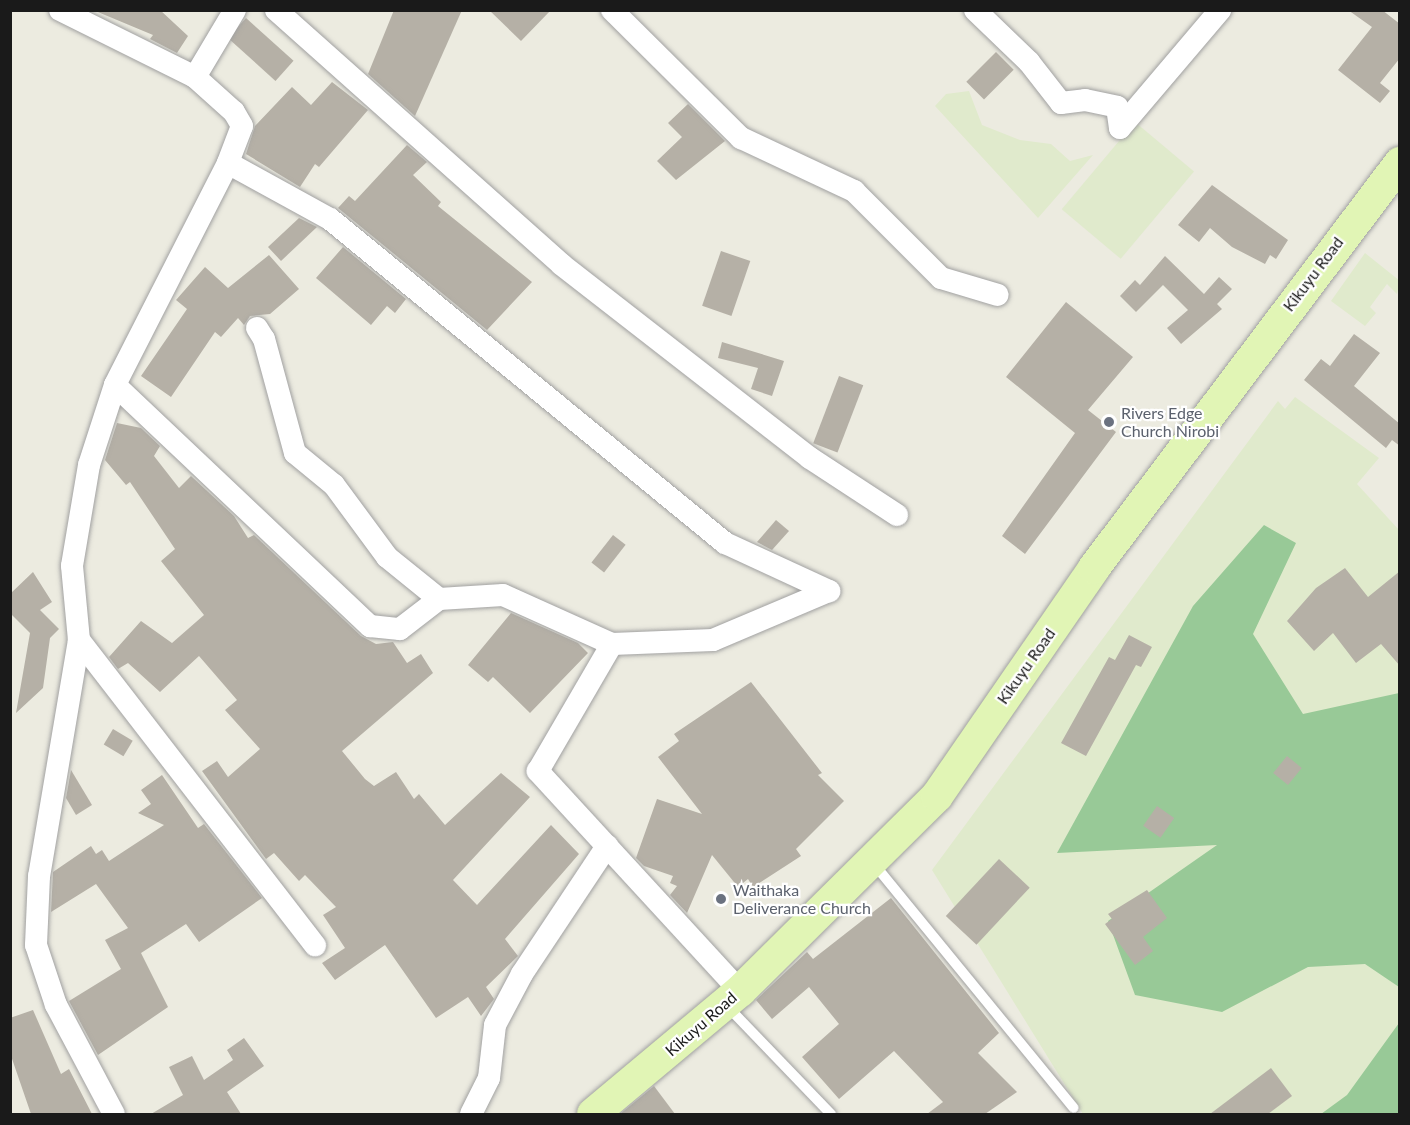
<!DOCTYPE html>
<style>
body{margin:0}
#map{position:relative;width:1410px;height:1125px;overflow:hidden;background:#ecebe0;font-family:Lato,sans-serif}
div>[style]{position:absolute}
.farmland>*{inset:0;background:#e0eacc;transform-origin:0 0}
.forest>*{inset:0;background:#98c997}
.building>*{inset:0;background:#b5b0a6;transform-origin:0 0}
.roads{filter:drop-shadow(0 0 2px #a1a1a1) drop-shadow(0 0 2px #a1a1a1)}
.lane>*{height:10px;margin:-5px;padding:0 5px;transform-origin:5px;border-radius:5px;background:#fff}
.street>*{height:22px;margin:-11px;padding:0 11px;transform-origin:11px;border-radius:11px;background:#fff}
.secondary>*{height:32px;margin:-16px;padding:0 16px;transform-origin:16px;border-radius:16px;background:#e1f5b5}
.dots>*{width:16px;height:16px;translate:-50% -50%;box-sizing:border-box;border:3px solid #fff;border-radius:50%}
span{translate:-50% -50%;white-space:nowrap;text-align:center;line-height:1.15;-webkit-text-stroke:4.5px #fff;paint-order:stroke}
.street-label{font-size:16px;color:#1a1a1a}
.worship-label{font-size:16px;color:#5b616d}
.left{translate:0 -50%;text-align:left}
.frame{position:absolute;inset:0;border:12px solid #1a1a1a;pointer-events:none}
</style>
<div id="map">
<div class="farmland">
<i style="clip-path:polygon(969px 91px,982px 125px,1020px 140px,1051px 144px,1070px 161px,1093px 155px,1038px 218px,935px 106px,946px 94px)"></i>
<i style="left:1135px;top:122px;width:77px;height:114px;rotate:40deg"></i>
<i style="clip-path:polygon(1365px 253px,1400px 281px,1397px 294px,1387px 284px,1370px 307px,1376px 313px,1365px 326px,1331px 301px)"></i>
<i style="clip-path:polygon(1295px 397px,1379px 458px,1357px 484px,1399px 530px,1399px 1114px,1083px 1114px,932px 870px,1278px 401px,1285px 409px)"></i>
</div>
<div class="forest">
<i style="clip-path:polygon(1264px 525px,1296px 543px,1253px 634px,1303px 714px,1399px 693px,1399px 987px,1365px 964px,1308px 967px,1222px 1012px,1135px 995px,1108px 921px,1217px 845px,1057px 853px,1193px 606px)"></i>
<i style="clip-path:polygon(1399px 1023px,1399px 1114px,1321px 1114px,1347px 1095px)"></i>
</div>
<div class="building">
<i style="clip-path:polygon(93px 10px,160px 10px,188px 36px,177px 53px,150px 39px,153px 35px)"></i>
<i style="clip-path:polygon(394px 10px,462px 10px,415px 116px,368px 74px)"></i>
<i style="clip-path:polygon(489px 10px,551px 10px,521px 41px)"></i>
<i style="clip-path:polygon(1348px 10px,1382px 10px,1400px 24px,1400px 58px,1380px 83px,1390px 91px,1380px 103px,1338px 70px,1372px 27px)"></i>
<i style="left:246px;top:18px;width:64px;height:27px;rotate:42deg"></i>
<i style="left:996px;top:52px;width:25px;height:42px;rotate:45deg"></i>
<i style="clip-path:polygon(332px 82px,368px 110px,319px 167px,315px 164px,300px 187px,246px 154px,255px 126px,292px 87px,311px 105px)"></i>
<i style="clip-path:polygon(688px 104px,725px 141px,676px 180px,657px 161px,682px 137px,668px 123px)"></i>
<i style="clip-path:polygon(407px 145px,427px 162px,413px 175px,441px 202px,438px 206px,532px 282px,487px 330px,338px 208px,349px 196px,355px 201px)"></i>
<i style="clip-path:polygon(1212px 185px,1288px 240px,1276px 259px,1270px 255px,1265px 264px,1232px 247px,1210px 228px,1199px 242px,1178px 225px)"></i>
<i style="clip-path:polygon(299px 218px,317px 227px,281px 261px,268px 247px)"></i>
<i style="clip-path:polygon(343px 247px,406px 299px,395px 313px,387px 306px,371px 325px,316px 278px)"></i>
<i style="left:721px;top:251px;width:31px;height:58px;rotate:19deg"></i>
<i style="clip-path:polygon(269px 255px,299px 289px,270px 314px,250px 316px,244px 325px,238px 318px,221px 337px,215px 332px,171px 397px,141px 376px,187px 309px,176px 300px,205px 267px,228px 288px)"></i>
<i style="clip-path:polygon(1165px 256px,1204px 294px,1219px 277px,1232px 289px,1217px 304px,1222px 309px,1181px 344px,1167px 328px,1188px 310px,1163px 285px,1136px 312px,1120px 296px,1135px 280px,1140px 285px)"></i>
<i style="clip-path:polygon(1066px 302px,1133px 357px,1088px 410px,1116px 432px,1025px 554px,1002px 536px,1075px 433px,1006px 377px)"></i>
<i style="clip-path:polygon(1354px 334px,1380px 353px,1354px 386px,1400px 424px,1400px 446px,1392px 440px,1386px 448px,1304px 380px,1321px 359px,1330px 366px)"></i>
<i style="clip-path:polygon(722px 342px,784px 361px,772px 396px,751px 389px,758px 368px,718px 358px)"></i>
<i style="left:839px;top:376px;width:26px;height:72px;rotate:21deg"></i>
<i style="clip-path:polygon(117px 423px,141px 428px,160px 446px,154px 456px,179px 488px,191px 476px,234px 516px,248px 538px,254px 535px,361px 636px,376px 644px,393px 642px,407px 663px,421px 654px,433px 673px,342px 751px,365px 779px,374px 786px,396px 772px,414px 799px,419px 794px,445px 825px,501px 773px,530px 797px,453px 880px,477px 905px,551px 825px,579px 854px,505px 939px,518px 956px,486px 987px,494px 999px,481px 1016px,468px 997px,436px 1018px,385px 945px,335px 980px,322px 963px,345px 948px,323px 915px,336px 907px,305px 875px,299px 881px,274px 853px,266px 859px,202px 771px,217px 761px,228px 777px,260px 749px,225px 710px,237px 700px,199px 656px,160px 692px,128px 663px,118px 669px,109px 657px,141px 621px,172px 643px,204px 615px,161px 561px,175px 549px,130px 482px,126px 485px,105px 460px)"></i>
<i style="clip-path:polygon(776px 520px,789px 531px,772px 550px,757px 542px)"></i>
<i style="left:613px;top:535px;width:16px;height:35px;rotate:38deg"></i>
<i style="clip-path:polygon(1345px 568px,1368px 597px,1400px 571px,1400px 666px,1381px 644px,1356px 663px,1333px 633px,1314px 651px,1287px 621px,1316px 588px)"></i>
<i style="clip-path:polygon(33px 572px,52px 602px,40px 610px,59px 629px,50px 638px,43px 688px,16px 713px,30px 633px,10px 613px,10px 594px)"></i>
<i style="clip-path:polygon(511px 613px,578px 643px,588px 653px,530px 713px,493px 677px,488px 682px,468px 665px)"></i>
<i style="clip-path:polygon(1129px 635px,1152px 647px,1141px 667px,1136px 665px,1086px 756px,1061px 743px,1109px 657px,1115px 660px)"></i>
<i style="clip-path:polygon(751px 682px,822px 773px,818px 775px,844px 801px,796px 849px,801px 856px,753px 887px,748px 879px,738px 887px,712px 855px,687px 913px,670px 895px,677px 886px,670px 883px,673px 876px,644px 866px,636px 858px,657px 799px,702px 814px,658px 757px,679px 741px,674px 734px)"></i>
<i style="left:113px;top:729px;width:23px;height:18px;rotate:31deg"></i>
<i style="left:1287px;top:756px;width:19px;height:22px;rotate:39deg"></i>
<i style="clip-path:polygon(71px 770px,92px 805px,76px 815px,66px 798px)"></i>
<i style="clip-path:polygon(162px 775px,198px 828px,204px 824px,262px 898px,199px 942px,186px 924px,141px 953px,168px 1007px,98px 1055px,69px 1001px,121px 969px,105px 940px,128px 928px,96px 884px,51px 912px,53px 872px,91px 846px,96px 854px,102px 850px,109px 861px,164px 825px,138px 813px,151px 804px,141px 790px)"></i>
<i style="left:1157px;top:806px;width:21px;height:24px;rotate:35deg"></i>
<i style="left:999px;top:859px;width:42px;height:78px;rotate:43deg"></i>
<i style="clip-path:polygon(1147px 890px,1167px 918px,1143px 937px,1153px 951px,1135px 965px,1105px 924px,1112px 919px,1108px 914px)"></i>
<i style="clip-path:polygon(891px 898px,999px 1033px,978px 1053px,1017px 1092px,985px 1114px,927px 1114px,943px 1102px,894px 1051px,839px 1099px,802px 1057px,839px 1024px,809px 987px,772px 1019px,756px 1000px,807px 952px,813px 959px)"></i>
<i style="clip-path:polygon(33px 1010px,61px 1074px,69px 1069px,92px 1114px,31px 1114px,10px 1053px,10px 1018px)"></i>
<i style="clip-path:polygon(244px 1038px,264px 1066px,227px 1092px,241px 1114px,151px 1114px,183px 1095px,169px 1067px,192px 1056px,204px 1080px,233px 1060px,227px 1050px)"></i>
<i style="clip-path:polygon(1271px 1068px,1292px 1096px,1268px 1114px,1210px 1114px)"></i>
<i style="clip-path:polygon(654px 1086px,675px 1114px,620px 1114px)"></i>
</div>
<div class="roads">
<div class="lane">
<i style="left:874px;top:864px;width:315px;rotate:50.7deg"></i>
<i style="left:727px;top:1006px;width:150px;rotate:46.1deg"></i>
</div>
<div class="street">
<i style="left:60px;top:10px;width:151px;rotate:26.4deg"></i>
<i style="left:195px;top:77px;width:52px;rotate:41.9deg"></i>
<i style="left:234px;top:112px;width:16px;rotate:60deg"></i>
<i style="left:242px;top:126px;width:40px;rotate:111deg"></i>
<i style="left:228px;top:163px;width:249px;rotate:117deg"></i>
<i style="left:115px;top:385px;width:84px;rotate:108deg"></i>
<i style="left:89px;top:465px;width:102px;rotate:99.6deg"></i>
<i style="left:72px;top:566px;width:74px;rotate:84.6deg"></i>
<i style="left:79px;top:640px;width:239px;rotate:99.6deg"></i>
<i style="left:39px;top:876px;width:69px;rotate:92.5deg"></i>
<i style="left:36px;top:945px;width:63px;rotate:71.6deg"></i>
<i style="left:56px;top:1005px;width:123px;rotate:62deg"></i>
<i style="left:276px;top:10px;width:383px;rotate:41.7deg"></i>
<i style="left:562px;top:265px;width:314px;rotate:37.9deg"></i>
<i style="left:810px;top:458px;width:104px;rotate:33.2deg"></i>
<i style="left:612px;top:10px;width:182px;rotate:44.8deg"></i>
<i style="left:741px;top:138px;width:125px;rotate:25.1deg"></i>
<i style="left:854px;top:191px;width:123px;rotate:45deg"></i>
<i style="left:941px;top:278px;width:59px;rotate:16.6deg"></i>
<i style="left:975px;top:10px;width:75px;rotate:43.9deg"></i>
<i style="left:1029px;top:62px;width:52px;rotate:52deg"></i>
<i style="left:1061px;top:103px;width:24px;rotate:-7deg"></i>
<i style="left:1085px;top:100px;width:33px;rotate:12deg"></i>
<i style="left:1117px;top:107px;width:21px;rotate:82deg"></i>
<i style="left:1120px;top:128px;width:155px;rotate:-49.7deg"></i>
<i style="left:195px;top:77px;width:78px;rotate:-59.2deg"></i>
<i style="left:228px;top:163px;width:116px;rotate:28.8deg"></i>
<i style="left:330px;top:219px;width:511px;rotate:39.36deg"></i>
<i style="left:725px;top:543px;width:115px;rotate:24.8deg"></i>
<i style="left:257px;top:328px;width:13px;rotate:58deg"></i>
<i style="left:264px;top:339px;width:118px;rotate:74.8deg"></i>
<i style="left:295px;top:453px;width:50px;rotate:39.4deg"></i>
<i style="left:334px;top:485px;width:89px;rotate:53.6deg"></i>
<i style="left:387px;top:557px;width:67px;rotate:38.9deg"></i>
<i style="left:115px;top:385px;width:351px;rotate:43.4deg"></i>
<i style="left:370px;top:626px;width:30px;rotate:6deg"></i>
<i style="left:400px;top:629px;width:49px;rotate:-37.6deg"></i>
<i style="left:439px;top:599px;width:64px;rotate:-3.6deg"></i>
<i style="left:503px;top:595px;width:120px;rotate:24.2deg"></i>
<i style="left:79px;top:640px;width:386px;rotate:52.3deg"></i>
<i style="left:740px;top:991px;width:299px;rotate:-132.6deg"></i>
<i style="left:538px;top:771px;width:147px;rotate:-59.8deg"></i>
<i style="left:612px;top:644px;width:101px;rotate:-2.3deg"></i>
<i style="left:713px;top:640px;width:126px;rotate:-22.9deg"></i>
<i style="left:471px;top:1114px;width:40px;rotate:-63.4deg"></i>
<i style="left:489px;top:1078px;width:53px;rotate:-83.5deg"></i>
<i style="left:495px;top:1025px;width:58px;rotate:-62.1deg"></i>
<i style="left:522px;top:974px;width:154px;rotate:-56.4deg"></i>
</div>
<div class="secondary">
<i style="left:593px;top:1114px;width:192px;rotate:-39.9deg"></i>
<i style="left:740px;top:991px;width:277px;rotate:-44.7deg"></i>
<i style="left:937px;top:796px;width:277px;rotate:-55.4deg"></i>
<i style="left:1094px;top:568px;width:508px;rotate:-52.93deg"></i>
</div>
</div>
<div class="dots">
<i style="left:1109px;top:422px;background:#6b7280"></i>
<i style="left:721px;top:899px;background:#6b7280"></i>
</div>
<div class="street-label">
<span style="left:1313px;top:274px;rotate:-53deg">Kikuyu Road</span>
<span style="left:1026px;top:666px;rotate:-55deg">Kikuyu Road</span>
<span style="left:701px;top:1024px;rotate:-41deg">Kikuyu Road</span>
</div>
<div class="worship-label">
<span class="left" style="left:1121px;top:422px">Rivers Edge<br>Church Nirobi</span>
<span class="left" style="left:733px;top:899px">Waithaka<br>Deliverance Church</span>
</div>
<div class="frame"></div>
</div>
